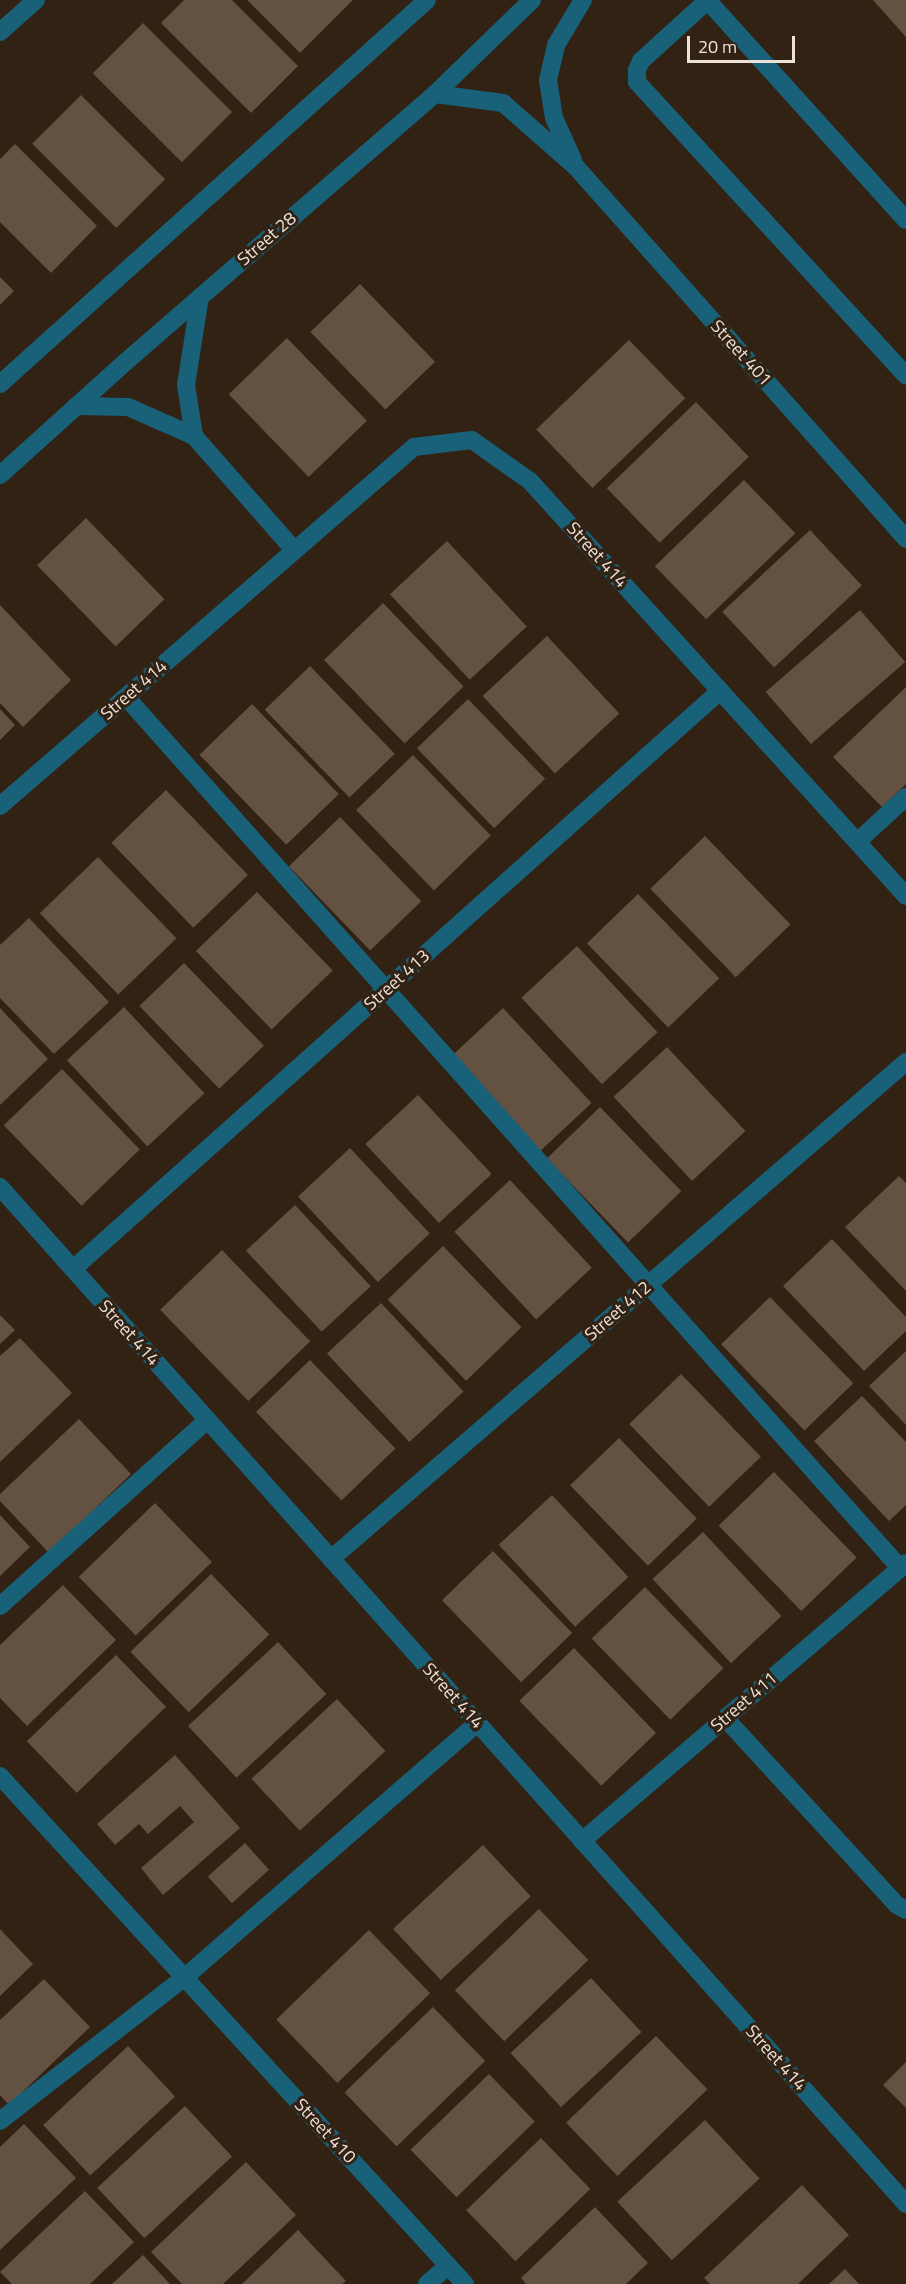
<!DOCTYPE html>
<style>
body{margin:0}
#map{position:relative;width:906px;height:2284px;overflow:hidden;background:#322214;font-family:"Titillium Web",sans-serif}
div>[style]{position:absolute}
.building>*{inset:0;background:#635142;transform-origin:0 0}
.minor>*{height:18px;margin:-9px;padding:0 9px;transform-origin:9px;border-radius:9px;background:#186179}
span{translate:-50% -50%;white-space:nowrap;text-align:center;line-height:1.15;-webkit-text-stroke:6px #322214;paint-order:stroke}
.street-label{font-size:18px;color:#ede2d9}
.scale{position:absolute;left:687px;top:36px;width:108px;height:27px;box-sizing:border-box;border:3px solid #ede2d9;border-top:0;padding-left:8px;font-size:18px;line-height:21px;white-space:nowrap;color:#ede2d9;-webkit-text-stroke:4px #322214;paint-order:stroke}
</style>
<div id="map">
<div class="building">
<i style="clip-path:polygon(184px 0,232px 0,298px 66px,251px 113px,161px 23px)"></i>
<i style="clip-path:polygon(247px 0,353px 0,300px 53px)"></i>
<i style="clip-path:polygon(873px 0,906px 0,906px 37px)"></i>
<i style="left:143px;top:23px;width:126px;height:71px;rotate:45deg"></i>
<i style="left:81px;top:95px;width:119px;height:69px;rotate:45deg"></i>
<i style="clip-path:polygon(15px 144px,97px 226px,51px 273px,0 222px,0 159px)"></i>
<i style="clip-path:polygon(0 277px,14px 291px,0 305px)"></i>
<i style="left:360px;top:284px;width:108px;height:69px;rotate:46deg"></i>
<i style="left:287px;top:338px;width:115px;height:81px;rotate:46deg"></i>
<i style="left:629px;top:340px;width:81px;height:129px;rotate:46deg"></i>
<i style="left:696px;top:402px;width:76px;height:124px;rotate:46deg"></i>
<i style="left:744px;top:480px;width:74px;height:124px;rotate:46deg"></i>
<i style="left:86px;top:518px;width:113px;height:68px;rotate:46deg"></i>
<i style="left:810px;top:530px;width:76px;height:120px;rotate:47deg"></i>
<i style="left:447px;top:541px;width:117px;height:78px;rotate:47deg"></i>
<i style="left:383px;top:603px;width:116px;height:82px;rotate:46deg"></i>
<i style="clip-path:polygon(0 605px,71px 680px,23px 727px,0 703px)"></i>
<i style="left:860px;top:610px;width:69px;height:125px;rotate:49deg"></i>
<i style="left:547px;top:636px;width:106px;height:88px;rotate:47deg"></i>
<i style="left:310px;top:666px;width:122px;height:63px;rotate:46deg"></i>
<i style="clip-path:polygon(906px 687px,906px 784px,882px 807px,833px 757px)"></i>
<i style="left:468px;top:699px;width:111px;height:71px;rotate:46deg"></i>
<i style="left:252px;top:704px;width:125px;height:73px;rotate:46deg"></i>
<i style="clip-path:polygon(0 709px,15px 725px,0 740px)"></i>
<i style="left:413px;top:755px;width:112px;height:79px;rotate:46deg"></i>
<i style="left:166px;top:790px;width:118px;height:76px;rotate:46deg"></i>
<i style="left:340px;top:817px;width:117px;height:71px;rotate:46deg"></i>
<i style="left:705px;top:836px;width:123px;height:76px;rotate:46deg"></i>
<i style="left:98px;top:857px;width:113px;height:81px;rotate:46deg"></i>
<i style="left:257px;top:892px;width:109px;height:85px;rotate:46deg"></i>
<i style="left:638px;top:894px;width:117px;height:71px;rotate:46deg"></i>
<i style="clip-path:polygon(29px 918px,109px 1002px,54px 1054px,0 998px,0 945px)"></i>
<i style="left:577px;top:946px;width:118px;height:76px;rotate:47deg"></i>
<i style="left:184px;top:963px;width:115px;height:62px;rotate:46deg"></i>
<i style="left:124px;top:1007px;width:118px;height:78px;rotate:47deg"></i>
<i style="clip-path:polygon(0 1008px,48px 1059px,0 1105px)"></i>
<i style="left:503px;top:1008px;width:130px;height:74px;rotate:47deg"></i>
<i style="left:667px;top:1047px;width:115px;height:73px;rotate:47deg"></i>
<i style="left:62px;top:1069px;width:112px;height:81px;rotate:46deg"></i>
<i style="left:418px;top:1095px;width:108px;height:72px;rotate:47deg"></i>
<i style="left:600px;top:1107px;width:117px;height:74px;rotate:46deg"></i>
<i style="left:350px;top:1148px;width:117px;height:71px;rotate:47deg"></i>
<i style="clip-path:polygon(899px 1176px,906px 1183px,906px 1291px,845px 1227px)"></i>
<i style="left:510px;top:1180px;width:120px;height:76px;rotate:47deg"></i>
<i style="left:295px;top:1205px;width:111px;height:67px;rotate:47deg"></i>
<i style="clip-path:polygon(832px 1239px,906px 1317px,906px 1331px,864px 1371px,783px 1286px)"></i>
<i style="left:443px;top:1246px;width:113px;height:77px;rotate:46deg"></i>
<i style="left:222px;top:1250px;width:127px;height:86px;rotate:46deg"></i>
<i style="left:770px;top:1297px;width:120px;height:68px;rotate:46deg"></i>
<i style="left:381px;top:1303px;width:121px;height:74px;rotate:47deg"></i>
<i style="clip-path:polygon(0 1315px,15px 1330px,0 1344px)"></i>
<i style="clip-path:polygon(20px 1338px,72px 1393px,0 1462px,0 1356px)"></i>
<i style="clip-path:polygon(906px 1351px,906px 1425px,869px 1386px)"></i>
<i style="left:310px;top:1360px;width:123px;height:75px;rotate:46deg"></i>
<i style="left:681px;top:1374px;width:115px;height:72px;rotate:46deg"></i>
<i style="clip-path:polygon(862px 1396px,906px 1442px,906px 1505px,889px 1521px,814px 1441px)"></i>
<i style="clip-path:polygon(79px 1419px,131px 1474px,49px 1553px,0 1501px,0 1494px)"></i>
<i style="left:619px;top:1438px;width:112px;height:68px;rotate:46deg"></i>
<i style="left:774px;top:1472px;width:119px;height:77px;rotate:46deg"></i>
<i style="left:552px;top:1495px;width:112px;height:73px;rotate:47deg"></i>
<i style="left:155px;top:1503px;width:82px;height:106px;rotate:46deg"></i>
<i style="clip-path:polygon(0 1515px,30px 1547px,0 1576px)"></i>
<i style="left:703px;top:1532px;width:115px;height:69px;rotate:47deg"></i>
<i style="left:493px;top:1551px;width:114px;height:71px;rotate:46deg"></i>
<i style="left:211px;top:1574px;width:84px;height:112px;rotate:46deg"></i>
<i style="clip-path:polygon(63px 1585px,116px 1640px,27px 1726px,0 1698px,0 1645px)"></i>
<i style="left:645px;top:1587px;width:113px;height:74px;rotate:46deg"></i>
<i style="left:278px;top:1642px;width:71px;height:123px;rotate:47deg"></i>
<i style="left:574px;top:1648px;width:118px;height:76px;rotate:46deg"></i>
<i style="left:116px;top:1655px;width:72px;height:124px;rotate:46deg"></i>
<i style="left:337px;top:1699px;width:71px;height:117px;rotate:47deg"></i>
<i style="clip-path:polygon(175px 1755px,240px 1828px,163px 1895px,141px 1868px,194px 1822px,180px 1806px,148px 1834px,139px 1824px,115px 1845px,97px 1824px)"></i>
<i style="left:245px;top:1843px;width:36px;height:50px;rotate:48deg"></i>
<i style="left:483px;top:1845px;width:70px;height:123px;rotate:47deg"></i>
<i style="left:539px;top:1909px;width:71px;height:117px;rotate:46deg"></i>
<i style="clip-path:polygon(0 1929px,33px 1964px,0 1996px)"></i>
<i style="left:369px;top:1930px;width:88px;height:129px;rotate:46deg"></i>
<i style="left:591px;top:1978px;width:74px;height:110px;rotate:47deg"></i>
<i style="clip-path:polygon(44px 1979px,90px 2027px,9px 2105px,0 2095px,0 2020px)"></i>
<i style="left:433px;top:2007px;width:75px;height:123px;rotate:46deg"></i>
<i style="left:656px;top:2036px;width:74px;height:125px;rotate:46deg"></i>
<i style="left:128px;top:2046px;width:69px;height:116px;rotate:47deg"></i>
<i style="clip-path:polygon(906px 2062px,906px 2108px,883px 2085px)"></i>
<i style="left:489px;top:2074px;width:66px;height:109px;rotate:46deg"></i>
<i style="left:185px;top:2106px;width:69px;height:120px;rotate:47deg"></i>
<i style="left:705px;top:2120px;width:80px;height:120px;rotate:47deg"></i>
<i style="clip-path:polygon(24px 2124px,76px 2178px,0 2250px,0 2147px)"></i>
<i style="left:541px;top:2138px;width:71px;height:104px;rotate:46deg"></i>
<i style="clip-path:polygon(246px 2162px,296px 2215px,223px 2284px,182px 2284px,151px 2252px)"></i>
<i style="clip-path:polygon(802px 2185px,849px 2235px,798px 2284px,710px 2284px,704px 2278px)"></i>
<i style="clip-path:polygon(85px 2191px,134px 2242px,90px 2284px,12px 2284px,0 2272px)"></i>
<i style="clip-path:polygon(595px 2207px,648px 2263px,626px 2284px,526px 2284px,521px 2278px)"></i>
<i style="clip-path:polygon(298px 2230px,346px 2281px,342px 2284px,242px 2284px)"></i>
<i style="clip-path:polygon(143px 2255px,170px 2284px,112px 2284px)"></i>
<i style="clip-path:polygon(845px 2269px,859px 2284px,829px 2284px)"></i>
</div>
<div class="minor">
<i style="left:708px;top:0;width:91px;rotate:137.7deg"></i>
<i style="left:641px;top:61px;width:10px;rotate:114deg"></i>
<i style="left:637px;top:70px;width:12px;rotate:90deg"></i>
<i style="left:637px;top:82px;width:398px;rotate:47.5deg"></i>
<i style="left:708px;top:1px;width:295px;rotate:47.9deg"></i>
<i style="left:0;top:32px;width:48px;rotate:-41.6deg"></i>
<i style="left:435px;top:94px;width:69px;rotate:7.5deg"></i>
<i style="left:503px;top:103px;width:97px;rotate:41.2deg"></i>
<i style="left:576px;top:167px;width:497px;rotate:48.4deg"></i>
<i style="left:573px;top:160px;width:46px;rotate:-114.3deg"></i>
<i style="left:554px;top:118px;width:38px;rotate:-99deg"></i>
<i style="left:548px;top:80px;width:36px;rotate:-77deg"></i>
<i style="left:556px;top:45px;width:52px;rotate:-59deg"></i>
<i style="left:0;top:384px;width:574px;rotate:-41.96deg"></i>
<i style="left:76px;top:406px;width:52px;rotate:1.1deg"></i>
<i style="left:128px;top:407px;width:72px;rotate:23.7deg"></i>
<i style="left:194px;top:436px;width:152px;rotate:48.7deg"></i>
<i style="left:194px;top:436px;width:52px;rotate:-98.9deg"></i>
<i style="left:186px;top:385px;width:89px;rotate:-81deg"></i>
<i style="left:0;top:475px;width:164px;rotate:-42deg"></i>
<i style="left:122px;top:365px;width:414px;rotate:-40.9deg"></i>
<i style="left:435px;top:94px;width:135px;rotate:-44.1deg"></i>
<i style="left:126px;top:697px;width:1165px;rotate:48.37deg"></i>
<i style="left:0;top:806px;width:548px;rotate:-40.93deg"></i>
<i style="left:414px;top:447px;width:58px;rotate:-6.9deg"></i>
<i style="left:472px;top:440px;width:71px;rotate:35.3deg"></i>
<i style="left:530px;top:481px;width:560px;rotate:47.82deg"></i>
<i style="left:857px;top:842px;width:67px;rotate:-42.6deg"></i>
<i style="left:0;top:1187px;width:1362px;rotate:48.3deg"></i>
<i style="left:73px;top:1269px;width:868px;rotate:-41.78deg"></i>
<i style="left:331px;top:1559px;width:760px;rotate:-40.84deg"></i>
<i style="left:0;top:1606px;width:278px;rotate:-41.9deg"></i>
<i style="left:725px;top:1718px;width:254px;rotate:47.4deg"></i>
<i style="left:897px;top:1905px;width:10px;rotate:29deg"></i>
<i style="left:0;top:1776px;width:689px;rotate:47.53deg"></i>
<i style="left:582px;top:1841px;width:427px;rotate:-40.6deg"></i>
<i style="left:0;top:2121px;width:233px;rotate:-37.9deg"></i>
<i style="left:184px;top:1978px;width:388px;rotate:-41deg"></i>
<i style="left:427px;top:2284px;width:28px;rotate:-41deg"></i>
</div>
<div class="street-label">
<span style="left:267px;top:239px;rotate:-41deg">Street 28</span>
<span style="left:741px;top:353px;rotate:48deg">Street 401</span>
<span style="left:597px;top:555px;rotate:48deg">Street 414</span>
<span style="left:134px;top:690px;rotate:-41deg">Street 414</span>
<span style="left:397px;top:980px;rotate:-42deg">Street 413</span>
<span style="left:618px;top:1311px;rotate:-41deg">Street 412</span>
<span style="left:129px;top:1333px;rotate:48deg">Street 414</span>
<span style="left:453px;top:1696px;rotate:48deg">Street 414</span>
<span style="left:744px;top:1702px;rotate:-41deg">Street 411</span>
<span style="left:776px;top:2058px;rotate:48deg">Street 414</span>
<span style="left:325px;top:2131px;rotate:47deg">Street 410</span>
</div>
<div class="scale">20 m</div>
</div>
